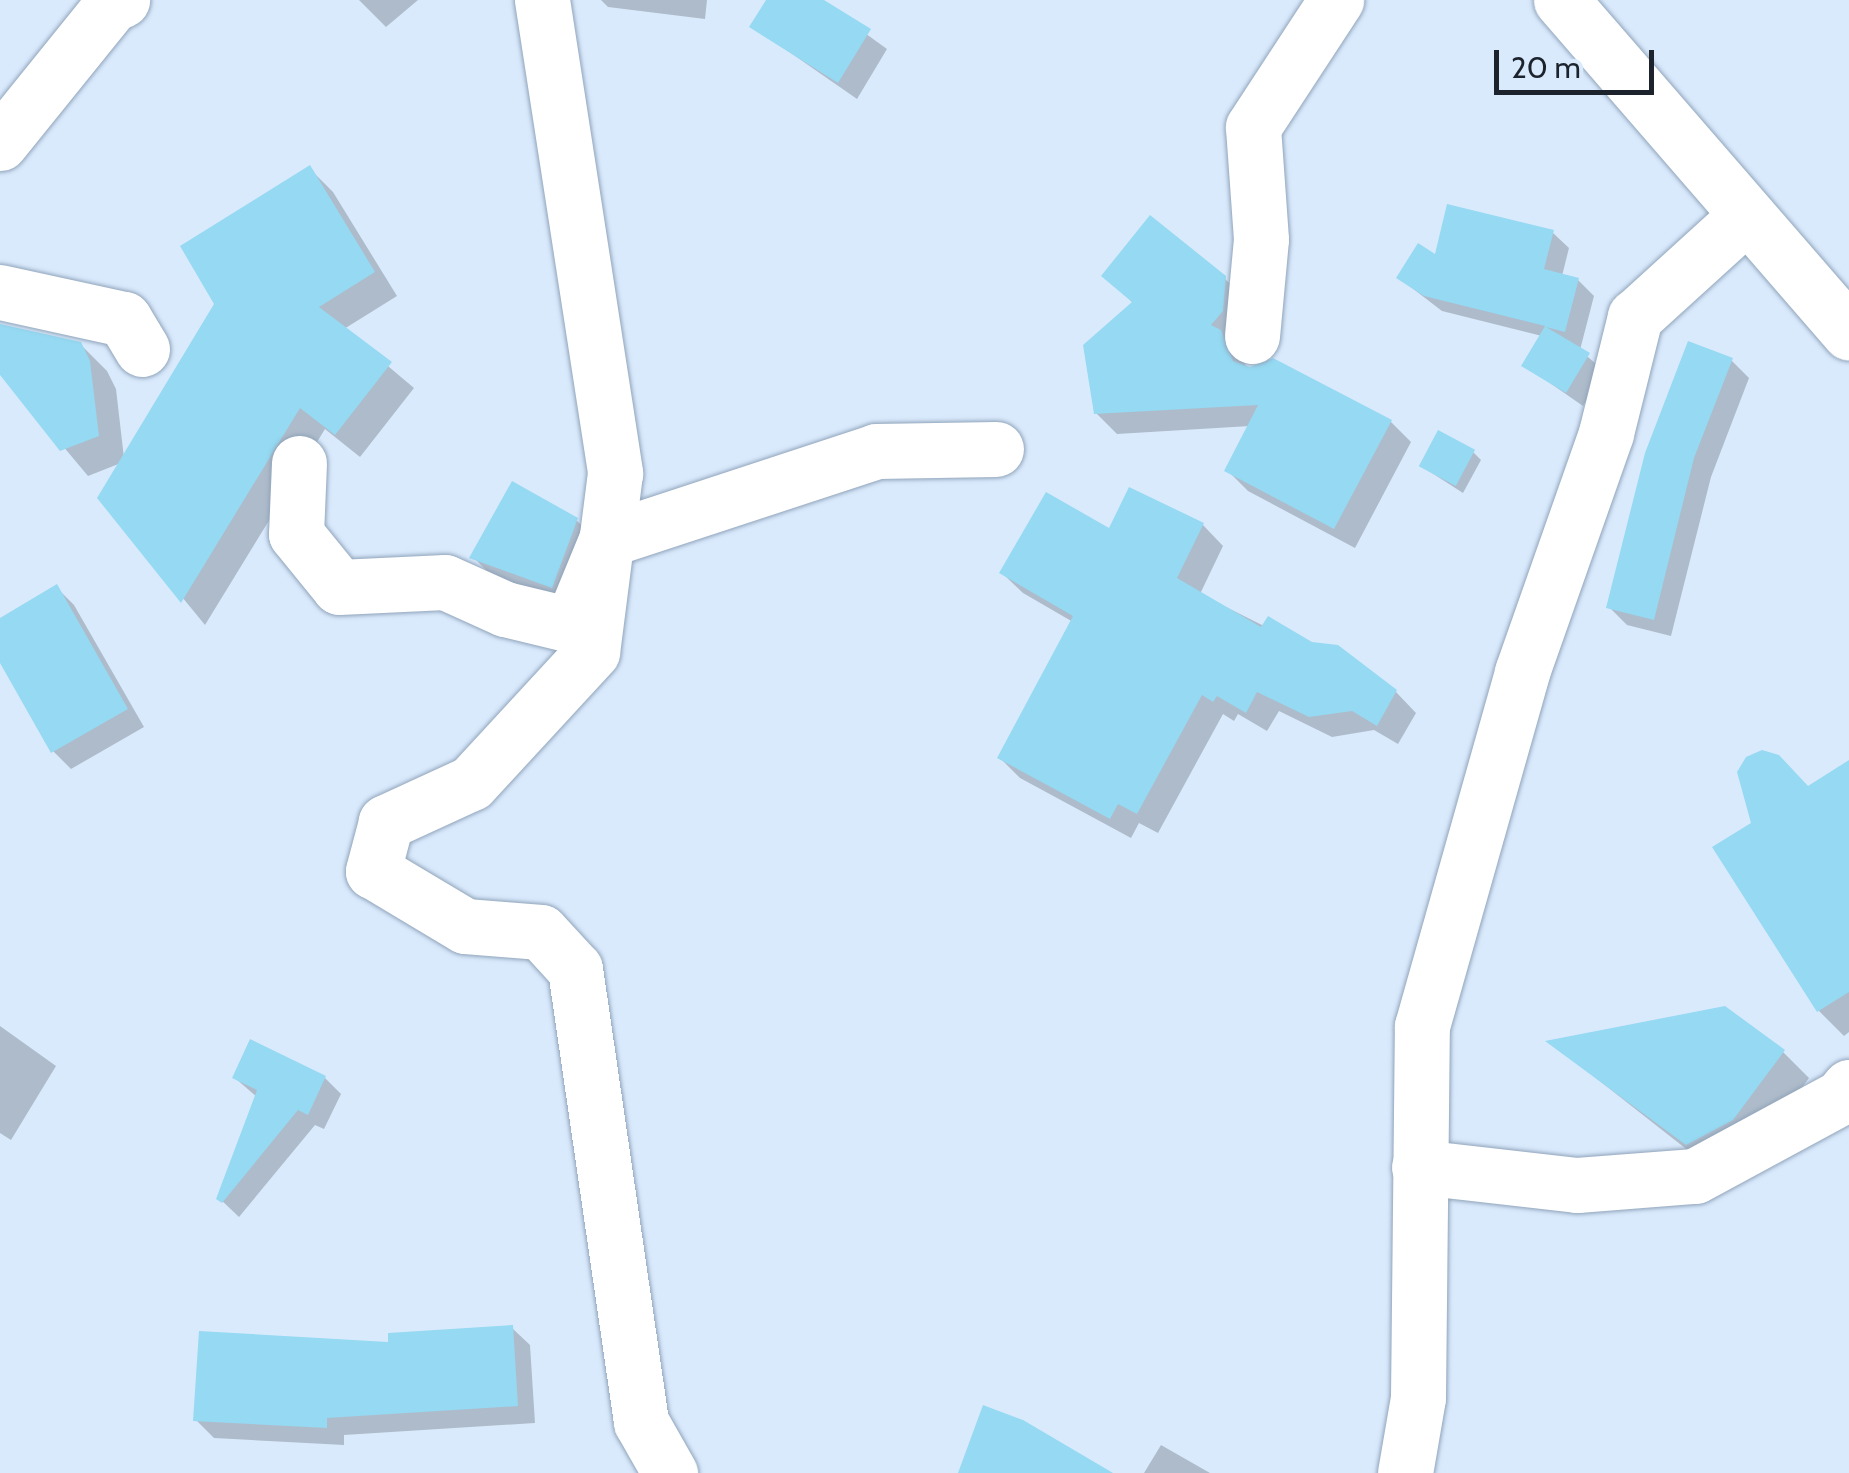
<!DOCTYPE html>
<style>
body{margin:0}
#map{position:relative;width:1849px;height:1473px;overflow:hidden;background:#daeafd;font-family:Cabin,sans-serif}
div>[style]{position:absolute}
.shadow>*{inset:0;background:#0003}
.building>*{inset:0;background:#95d9f2;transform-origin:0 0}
.roads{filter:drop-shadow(0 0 2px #90a4ba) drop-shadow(0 0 2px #90a4ba)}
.street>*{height:55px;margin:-27.5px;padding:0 27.5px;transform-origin:27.5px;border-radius:27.5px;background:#fff}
span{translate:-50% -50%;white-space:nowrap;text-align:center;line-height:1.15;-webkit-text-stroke:9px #daeafd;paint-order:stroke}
.scale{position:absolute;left:1494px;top:50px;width:160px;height:45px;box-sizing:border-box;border:5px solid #1c232c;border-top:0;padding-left:12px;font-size:30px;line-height:35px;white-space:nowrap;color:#1c232c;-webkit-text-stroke:8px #daeafd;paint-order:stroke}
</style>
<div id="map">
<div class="shadow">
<i style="clip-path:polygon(359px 0,418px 0,386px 27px)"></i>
<i style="clip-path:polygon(601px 0,707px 0,705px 19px,608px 7px)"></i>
<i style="clip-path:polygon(769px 0,819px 0,887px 49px,857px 99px,752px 26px)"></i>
<i style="clip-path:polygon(309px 168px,333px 192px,397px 296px,344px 329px,414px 388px,360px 457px,325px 429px,205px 625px,100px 497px,121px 463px,88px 476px,0 371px,0 327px,80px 344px,107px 371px,116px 389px,124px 458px)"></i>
<i style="clip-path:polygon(1553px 233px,1569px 248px,1562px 276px,1578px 280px,1594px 296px,1580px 350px,1604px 371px,1583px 406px,1524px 365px,1542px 336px,1442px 311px,1399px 278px,1436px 258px)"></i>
<i style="clip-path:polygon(1105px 276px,1224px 278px,1246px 299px,1241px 354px,1247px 369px,1391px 422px,1411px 442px,1355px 548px,1248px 491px,1227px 470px,1250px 426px,1117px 434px,1096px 413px,1134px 304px)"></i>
<i style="clip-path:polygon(1731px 360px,1749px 378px,1711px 477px,1671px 636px,1627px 625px,1609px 607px)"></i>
<i style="clip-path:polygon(1473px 452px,1481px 460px,1463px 493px,1421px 466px)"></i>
<i style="clip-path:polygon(576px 520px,594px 537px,570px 604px,494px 578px,476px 560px)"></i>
<i style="clip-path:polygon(1203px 525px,1223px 546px,1200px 594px,1396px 692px,1416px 713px,1398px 744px,1374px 730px,1332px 737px,1279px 711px,1267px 731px,1238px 714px,1234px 721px,1223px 714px,1158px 833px,1139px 823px,1131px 838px,1020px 778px,1000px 758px,1073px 622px,1023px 593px,1002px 573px,1110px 532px)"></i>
<i style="clip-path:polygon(57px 588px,74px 605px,144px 727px,71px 769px,53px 751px,0 658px,0 621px)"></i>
<i style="clip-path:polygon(1849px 785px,1849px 1032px,1844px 1036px,1819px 1011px,1716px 848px,1809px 789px)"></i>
<i style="clip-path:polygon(0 1026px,56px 1066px,11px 1140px,0 1133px)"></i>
<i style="clip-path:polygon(1550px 1042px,1783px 1052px,1809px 1078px,1759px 1146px,1713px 1170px)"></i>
<i style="clip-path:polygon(251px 1043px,325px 1078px,341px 1094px,324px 1129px,315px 1125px,239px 1217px,219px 1198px,257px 1097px,235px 1078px)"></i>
<i style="clip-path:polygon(512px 1328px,530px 1345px,535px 1423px,344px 1435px,344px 1445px,214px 1438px,196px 1420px,391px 1345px)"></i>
<i style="clip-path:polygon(1161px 1445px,1210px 1473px,1144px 1473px)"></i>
</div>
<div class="building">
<i style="clip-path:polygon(766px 0,824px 0,871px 29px,838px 83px,749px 27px)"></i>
<i style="clip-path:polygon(310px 165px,375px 272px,319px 307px,392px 362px,335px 435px,300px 408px,181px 603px,97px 498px,214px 304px,180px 246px)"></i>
<i style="clip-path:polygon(1447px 204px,1554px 230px,1544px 269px,1579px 278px,1565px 332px,1546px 327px,1590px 353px,1566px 393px,1521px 366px,1545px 326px,1424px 296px,1396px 278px,1418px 243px,1435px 254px)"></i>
<i style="clip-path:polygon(1150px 215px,1226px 276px,1223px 311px,1211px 325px,1221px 330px,1233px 361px,1250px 367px,1273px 358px,1392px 420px,1334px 529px,1224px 471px,1258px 405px,1094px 414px,1083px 345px,1132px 302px,1101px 276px)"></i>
<i style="clip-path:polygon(0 324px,81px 342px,90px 361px,99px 436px,60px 451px,0 375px)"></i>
<i style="clip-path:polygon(1688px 341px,1733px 358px,1694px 458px,1654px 620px,1606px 608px,1645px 453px)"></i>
<i style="left:1438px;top:430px;width:42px;height:41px;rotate:28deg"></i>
<i style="clip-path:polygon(512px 481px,578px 518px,552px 588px,469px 558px)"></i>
<i style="clip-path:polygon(1129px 487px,1204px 523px,1177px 578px,1261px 627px,1268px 616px,1312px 642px,1338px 645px,1397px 690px,1377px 726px,1352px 711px,1309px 717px,1257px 692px,1246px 713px,1217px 696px,1213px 702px,1202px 695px,1137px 814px,1118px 804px,1110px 819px,997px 758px,1073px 616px,999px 573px,1046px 492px,1109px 528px)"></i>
<i style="clip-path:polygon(57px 584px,128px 709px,51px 753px,0 663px,0 618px)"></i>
<i style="clip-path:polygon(1762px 750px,1779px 755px,1808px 786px,1849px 760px,1849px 992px,1817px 1012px,1712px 847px,1751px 823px,1737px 772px,1746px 757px)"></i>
<i style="clip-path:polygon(1725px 1006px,1785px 1050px,1733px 1120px,1686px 1145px,1545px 1041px)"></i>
<i style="clip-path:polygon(250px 1039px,326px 1076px,308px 1115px,298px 1110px,222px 1203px,216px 1199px,257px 1090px,232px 1078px)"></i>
<i style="clip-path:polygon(513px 1325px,518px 1406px,327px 1418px,327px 1428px,193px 1421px,199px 1331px,388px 1342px,388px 1333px)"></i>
<i style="clip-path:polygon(983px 1405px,1023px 1420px,1113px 1473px,958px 1473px)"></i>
</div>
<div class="roads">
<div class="street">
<i style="left:542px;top:0;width:479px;rotate:81.2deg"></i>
<i style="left:615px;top:473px;width:180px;rotate:97.3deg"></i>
<i style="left:592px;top:652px;width:178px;rotate:132.7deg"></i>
<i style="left:471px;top:783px;width:94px;rotate:155.4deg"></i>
<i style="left:386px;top:822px;width:51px;rotate:104.9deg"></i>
<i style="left:373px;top:871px;width:107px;rotate:30.9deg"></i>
<i style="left:465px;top:926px;width:76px;rotate:4.5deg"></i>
<i style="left:541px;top:932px;width:50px;rotate:47.4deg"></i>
<i style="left:575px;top:969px;width:458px;rotate:81.7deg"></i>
<i style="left:641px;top:1422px;width:59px;rotate:60.4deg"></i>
<i style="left:1561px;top:0;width:440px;rotate:49.1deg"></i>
<i style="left:0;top:143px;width:179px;rotate:-51.1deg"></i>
<i style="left:112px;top:4px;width:11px;rotate:-22deg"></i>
<i style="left:0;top:292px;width:127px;rotate:12.3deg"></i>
<i style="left:124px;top:319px;width:35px;rotate:59deg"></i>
<i style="left:1252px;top:336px;width:97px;rotate:-84.7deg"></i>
<i style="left:1261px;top:239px;width:112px;rotate:-94.1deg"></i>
<i style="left:1253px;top:127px;width:152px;rotate:-56.8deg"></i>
<i style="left:299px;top:463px;width:71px;rotate:92.4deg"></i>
<i style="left:296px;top:534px;width:68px;rotate:50.9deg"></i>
<i style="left:339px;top:587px;width:106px;rotate:-2.7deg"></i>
<i style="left:445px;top:582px;width:66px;rotate:24.2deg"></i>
<i style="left:505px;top:609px;width:68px;rotate:13.6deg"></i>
<i style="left:571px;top:625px;width:92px;rotate:-67.6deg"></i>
<i style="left:606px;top:540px;width:284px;rotate:-18.2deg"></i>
<i style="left:876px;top:451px;width:120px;rotate:-1deg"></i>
<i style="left:1419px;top:1167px;width:159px;rotate:6.5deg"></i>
<i style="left:1577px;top:1185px;width:118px;rotate:-4.4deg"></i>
<i style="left:1695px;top:1176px;width:166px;rotate:-28.4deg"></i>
<i style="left:1841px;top:1097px;width:13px;rotate:-51deg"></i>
<i style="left:1405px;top:1473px;width:76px;rotate:-80.2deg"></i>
<i style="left:1418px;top:1398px;width:372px;rotate:-89.4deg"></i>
<i style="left:1422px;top:1026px;width:368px;rotate:-74.2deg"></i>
<i style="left:1522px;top:672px;width:253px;rotate:-70.6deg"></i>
<i style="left:1606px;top:433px;width:120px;rotate:-76deg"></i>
<i style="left:1635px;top:317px;width:151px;rotate:-42.3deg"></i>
</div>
</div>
<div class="scale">20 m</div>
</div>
